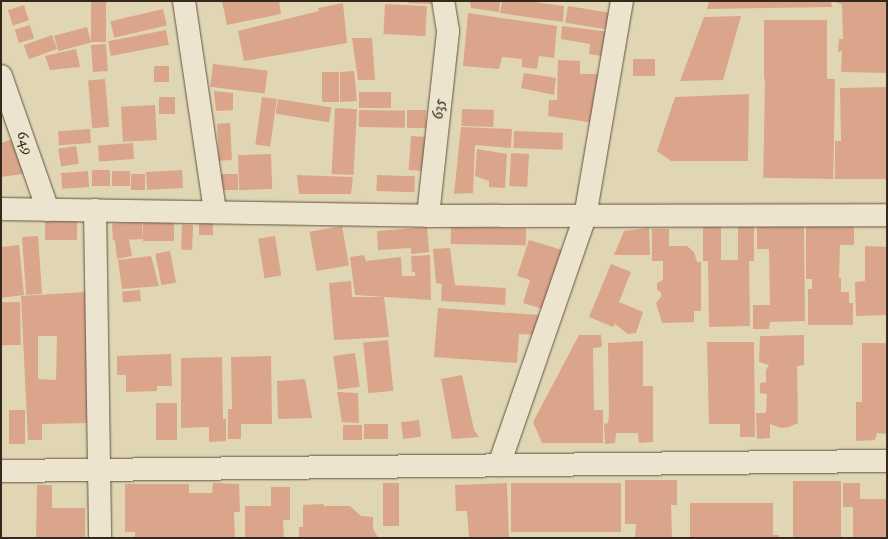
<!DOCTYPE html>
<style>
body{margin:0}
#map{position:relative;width:888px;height:539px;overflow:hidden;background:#e1d6b4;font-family:"IM FELL DW Pica",serif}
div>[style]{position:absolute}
.building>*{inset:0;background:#daa58b;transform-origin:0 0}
.roads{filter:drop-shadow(0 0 1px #625443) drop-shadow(0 0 1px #625443)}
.street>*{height:22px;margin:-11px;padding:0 11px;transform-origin:11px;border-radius:11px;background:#ece4ce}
span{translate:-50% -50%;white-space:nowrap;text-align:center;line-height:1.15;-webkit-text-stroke:3.5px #ece4ce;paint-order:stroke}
.street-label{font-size:15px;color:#37281d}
.frame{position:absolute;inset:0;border:2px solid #37281d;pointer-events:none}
</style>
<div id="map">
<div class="building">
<i style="left:91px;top:1px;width:15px;height:41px"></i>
<i style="clip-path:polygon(222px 1px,279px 1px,281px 14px,227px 25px)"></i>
<i style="clip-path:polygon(408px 1px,433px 1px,433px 4px,408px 3px)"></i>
<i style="clip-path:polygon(470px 1px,500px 1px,499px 12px,471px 8px)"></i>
<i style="clip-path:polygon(502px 1px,527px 1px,564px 6px,563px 22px,500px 13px)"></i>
<i style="clip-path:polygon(709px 1px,831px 1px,832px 7px,707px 9px)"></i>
<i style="clip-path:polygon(837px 1px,887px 1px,887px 73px,841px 72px,842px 51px,838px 52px,839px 39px,843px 39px,842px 4px,837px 3px)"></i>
<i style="clip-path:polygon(343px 3px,347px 43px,244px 61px,238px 31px,319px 11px,318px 8px)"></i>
<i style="left:385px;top:4px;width:42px;height:30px;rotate:3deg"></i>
<i style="left:24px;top:5px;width:16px;height:17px;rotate:72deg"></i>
<i style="left:568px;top:6px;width:44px;height:17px;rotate:9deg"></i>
<i style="left:163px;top:9px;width:17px;height:54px;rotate:77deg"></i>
<i style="clip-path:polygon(468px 13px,557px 26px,554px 58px,539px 56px,537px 69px,522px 67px,522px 59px,502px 57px,499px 69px,463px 66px)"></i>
<i style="clip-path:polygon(741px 16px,723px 80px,680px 81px,704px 17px)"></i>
<i style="left:764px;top:20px;width:63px;height:59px"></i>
<i style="left:30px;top:25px;width:14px;height:16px;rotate:73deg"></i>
<i style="clip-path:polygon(562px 26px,610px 32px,608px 46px,603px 45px,602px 56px,589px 54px,590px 44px,561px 39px)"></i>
<i style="left:87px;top:27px;width:16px;height:34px;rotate:75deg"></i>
<i style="left:166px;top:30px;width:15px;height:59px;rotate:79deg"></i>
<i style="left:52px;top:35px;width:15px;height:30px;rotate:70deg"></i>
<i style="clip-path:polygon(352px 38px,372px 38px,375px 80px,358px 80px)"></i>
<i style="left:106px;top:44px;width:27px;height:15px;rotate:86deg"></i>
<i style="clip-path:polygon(76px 49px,80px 67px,50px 70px,45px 56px)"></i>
<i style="left:633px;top:59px;width:22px;height:17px"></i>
<i style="clip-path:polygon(558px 60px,580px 61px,580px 74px,600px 74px,594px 123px,548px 116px,549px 100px,557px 100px)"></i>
<i style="left:213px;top:64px;width:55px;height:23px;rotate:7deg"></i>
<i style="left:154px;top:66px;width:15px;height:16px"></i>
<i style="clip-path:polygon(354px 71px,357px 101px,340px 102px,340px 72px)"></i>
<i style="left:322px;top:72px;width:17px;height:30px"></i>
<i style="clip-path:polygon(524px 73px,556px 78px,554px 95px,521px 88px)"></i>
<i style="left:105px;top:79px;width:48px;height:17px;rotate:85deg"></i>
<i style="left:835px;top:79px;width:100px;height:70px;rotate:91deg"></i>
<i style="clip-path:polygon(887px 87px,887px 179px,835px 179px,835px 141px,841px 141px,840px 88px)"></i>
<i style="clip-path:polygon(214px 91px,233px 93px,233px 110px,216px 111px)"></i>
<i style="left:391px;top:92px;width:16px;height:32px;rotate:90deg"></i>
<i style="clip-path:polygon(749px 94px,748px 161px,671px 161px,657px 151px,675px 97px)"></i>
<i style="left:175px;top:97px;width:17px;height:16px;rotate:90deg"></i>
<i style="left:262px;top:97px;width:15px;height:48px;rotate:8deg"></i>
<i style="left:278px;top:99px;width:54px;height:15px;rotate:9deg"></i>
<i style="left:155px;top:105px;width:35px;height:34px;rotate:87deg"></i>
<i style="left:335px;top:108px;width:22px;height:66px;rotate:3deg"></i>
<i style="left:462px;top:109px;width:32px;height:17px;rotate:2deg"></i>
<i style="left:359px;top:110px;width:46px;height:17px;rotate:1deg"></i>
<i style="left:407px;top:110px;width:19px;height:18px"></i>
<i style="left:230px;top:123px;width:37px;height:13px;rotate:87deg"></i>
<i style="clip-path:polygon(461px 127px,512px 129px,511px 148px,475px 145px,473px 193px,454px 194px)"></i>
<i style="left:90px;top:129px;width:14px;height:32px;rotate:86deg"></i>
<i style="left:514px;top:131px;width:49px;height:17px;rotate:2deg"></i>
<i style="left:411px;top:136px;width:16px;height:34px;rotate:4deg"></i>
<i style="clip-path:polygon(19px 137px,30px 173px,1px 177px,1px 143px)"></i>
<i style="left:133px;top:143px;width:16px;height:35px;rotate:86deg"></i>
<i style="left:76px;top:146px;width:18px;height:18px;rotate:81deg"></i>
<i style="clip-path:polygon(477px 149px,507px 154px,505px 188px,489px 187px,489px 181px,475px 176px)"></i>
<i style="left:511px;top:153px;width:18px;height:33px;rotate:3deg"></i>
<i style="left:271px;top:154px;width:35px;height:33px;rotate:88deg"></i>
<i style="left:110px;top:170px;width:16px;height:18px;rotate:90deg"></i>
<i style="left:182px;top:170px;width:18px;height:36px;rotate:87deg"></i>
<i style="left:88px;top:171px;width:16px;height:27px;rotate:86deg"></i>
<i style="left:112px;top:171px;width:18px;height:15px"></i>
<i style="left:131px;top:174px;width:14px;height:16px"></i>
<i style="left:213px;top:174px;width:25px;height:16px"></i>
<i style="clip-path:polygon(297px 175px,353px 177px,351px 194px,299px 194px)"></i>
<i style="left:377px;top:175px;width:38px;height:16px;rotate:2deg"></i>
<i style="left:213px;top:214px;width:21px;height:14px;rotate:90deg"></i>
<i style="left:77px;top:221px;width:19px;height:32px;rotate:90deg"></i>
<i style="left:142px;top:222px;width:17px;height:30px;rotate:87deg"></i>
<i style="left:143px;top:222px;width:31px;height:19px"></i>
<i style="left:193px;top:225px;width:25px;height:11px;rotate:92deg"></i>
<i style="left:342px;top:226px;width:40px;height:33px;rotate:80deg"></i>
<i style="clip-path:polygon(738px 226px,754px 226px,754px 261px,749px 261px,750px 326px,709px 327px,708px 261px,703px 261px,703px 227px,721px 227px,721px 260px,738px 260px)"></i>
<i style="clip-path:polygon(806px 226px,854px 227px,854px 245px,840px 245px,839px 278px,841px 278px,841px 292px,849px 292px,849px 303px,853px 303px,853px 325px,808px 325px,808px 289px,812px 289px,812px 279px,806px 279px)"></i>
<i style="clip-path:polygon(427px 227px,429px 252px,411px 254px,411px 248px,378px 250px,377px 231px)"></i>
<i style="left:451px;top:227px;width:75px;height:17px;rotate:1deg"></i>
<i style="clip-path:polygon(757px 227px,804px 227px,805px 321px,770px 322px,769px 329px,753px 329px,753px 305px,770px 305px,769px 249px,757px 249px)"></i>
<i style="clip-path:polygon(649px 228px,650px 255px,614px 255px,624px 231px)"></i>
<i style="clip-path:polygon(652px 229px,669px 229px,669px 246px,687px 246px,694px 252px,697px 262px,701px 262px,701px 311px,694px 311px,694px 322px,662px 323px,656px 303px,661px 297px,661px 292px,657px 290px,657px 283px,663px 280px,663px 261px,652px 261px)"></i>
<i style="left:38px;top:236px;width:58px;height:16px;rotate:86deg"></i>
<i style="left:275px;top:236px;width:40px;height:17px;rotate:81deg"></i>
<i style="clip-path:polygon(115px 240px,129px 240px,132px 256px,117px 259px)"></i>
<i style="clip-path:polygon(529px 240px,566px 251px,546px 310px,523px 303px,530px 280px,517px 276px)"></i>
<i style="clip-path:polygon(19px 245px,24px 295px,1px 298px,1px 247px)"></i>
<i style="clip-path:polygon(865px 246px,887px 247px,887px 315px,856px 316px,855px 282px,865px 281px)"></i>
<i style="clip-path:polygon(450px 248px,455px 285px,506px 288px,505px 305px,441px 301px,442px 284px,436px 283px,433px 249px)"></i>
<i style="left:170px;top:251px;width:32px;height:15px;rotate:79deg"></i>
<i style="clip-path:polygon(364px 255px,366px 261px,401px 257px,402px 276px,415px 276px,415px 272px,412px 272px,411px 256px,430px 255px,431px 300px,355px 295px,350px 257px)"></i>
<i style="clip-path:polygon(151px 256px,159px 286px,122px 289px,118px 260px)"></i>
<i style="clip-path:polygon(611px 264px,631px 272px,619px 302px,643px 312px,636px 333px,628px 334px,615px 324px,613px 327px,589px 317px)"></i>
<i style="clip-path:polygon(351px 281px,352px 297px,384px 297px,389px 337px,334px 340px,329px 283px)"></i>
<i style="left:140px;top:290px;width:11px;height:18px;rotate:85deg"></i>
<i style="clip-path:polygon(evenodd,87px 292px,89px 423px,42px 424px,42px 440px,28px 440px,21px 296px,87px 292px,38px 336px,57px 336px,56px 380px,38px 379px,38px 336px)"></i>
<i style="left:20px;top:302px;width:43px;height:19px;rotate:89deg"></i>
<i style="clip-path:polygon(438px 308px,539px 315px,537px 335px,519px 334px,517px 363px,434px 357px)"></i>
<i style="clip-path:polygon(579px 335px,601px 335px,602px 347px,593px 348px,594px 410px,603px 410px,603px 443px,542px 443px,533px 422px)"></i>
<i style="clip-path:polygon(804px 335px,804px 365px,797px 366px,798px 423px,789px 427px,781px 428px,770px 424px,770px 438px,757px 439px,756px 413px,766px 413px,767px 394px,760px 393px,760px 383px,766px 382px,766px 370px,769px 365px,759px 362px,760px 336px)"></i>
<i style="left:388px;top:340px;width:51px;height:25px;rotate:84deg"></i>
<i style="clip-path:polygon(643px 341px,643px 386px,653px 386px,653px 442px,639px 443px,638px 433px,616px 433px,615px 443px,605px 444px,604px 424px,608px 423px,609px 414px,608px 343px)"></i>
<i style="clip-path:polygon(707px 342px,754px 342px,755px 437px,740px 437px,740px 424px,709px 424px)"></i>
<i style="clip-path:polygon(862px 343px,887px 343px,887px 434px,877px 433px,875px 440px,856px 441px,856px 402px,862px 402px)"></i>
<i style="left:355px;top:353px;width:34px;height:22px;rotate:82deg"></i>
<i style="clip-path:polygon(171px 354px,172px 386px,157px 386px,157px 391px,126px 392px,126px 375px,117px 375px,117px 356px)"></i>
<i style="clip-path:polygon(271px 356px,272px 424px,241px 424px,241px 439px,228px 439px,228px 409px,232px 409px,231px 357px)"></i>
<i style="clip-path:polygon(222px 357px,223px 419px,226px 419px,226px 441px,209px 442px,209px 427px,181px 428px,181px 358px)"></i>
<i style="clip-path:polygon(462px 375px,474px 430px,479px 437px,452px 439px,441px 379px)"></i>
<i style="clip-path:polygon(305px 379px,312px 418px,278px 419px,277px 381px)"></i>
<i style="clip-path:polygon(337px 392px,358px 393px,359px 423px,342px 422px)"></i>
<i style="left:177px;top:403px;width:37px;height:21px;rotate:90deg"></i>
<i style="left:25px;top:410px;width:34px;height:16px;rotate:90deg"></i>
<i style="left:419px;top:420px;width:17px;height:18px;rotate:83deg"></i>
<i style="left:388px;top:424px;width:15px;height:24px;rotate:90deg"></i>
<i style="left:343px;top:425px;width:19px;height:15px"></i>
<i style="clip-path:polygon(625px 480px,677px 480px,677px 505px,671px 505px,672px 538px,635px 538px,636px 524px,625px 524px)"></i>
<i style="left:793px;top:481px;width:48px;height:57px"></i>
<i style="clip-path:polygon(213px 483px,239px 484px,240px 512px,234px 512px,235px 538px,135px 538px,135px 532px,125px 532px,125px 484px,189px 484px,189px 493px,212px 493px)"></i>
<i style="left:383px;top:483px;width:16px;height:43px"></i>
<i style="clip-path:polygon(507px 483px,509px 538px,469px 538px,467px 511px,456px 511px,455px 485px)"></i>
<i style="left:511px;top:483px;width:110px;height:49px"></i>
<i style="clip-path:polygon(843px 483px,860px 483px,860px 499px,887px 499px,887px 538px,853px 538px,853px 507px,843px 507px)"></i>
<i style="clip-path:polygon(37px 485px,52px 485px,52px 508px,85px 508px,85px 538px,36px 538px)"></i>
<i style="clip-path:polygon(271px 487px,290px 487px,290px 520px,283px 520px,284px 538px,245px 538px,245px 506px,271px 506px)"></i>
<i style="clip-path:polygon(690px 503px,773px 503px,773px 535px,779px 535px,779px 538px,690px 538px)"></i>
<i style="clip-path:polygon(323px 504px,324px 506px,350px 506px,361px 516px,373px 517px,373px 528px,378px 538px,299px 538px,299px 527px,303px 527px,303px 505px)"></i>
</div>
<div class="roads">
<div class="street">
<i style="left:184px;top:1px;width:213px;rotate:81.6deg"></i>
<i style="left:1px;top:76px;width:142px;rotate:70.7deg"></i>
<i style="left:1px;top:209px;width:427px;rotate:0.9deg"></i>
<i style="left:428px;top:216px;width:459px;rotate:-0.1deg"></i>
<i style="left:95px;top:210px;width:328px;rotate:89.1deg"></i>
<i style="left:428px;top:216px;width:186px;rotate:-83.8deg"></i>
<i style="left:448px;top:31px;width:30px;rotate:-99deg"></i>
<i style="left:499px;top:465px;width:262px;rotate:-70.9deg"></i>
<i style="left:585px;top:217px;width:219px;rotate:-80.3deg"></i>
<i style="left:1px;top:471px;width:886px;rotate:-0.65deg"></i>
</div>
</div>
<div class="street-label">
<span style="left:439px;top:109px;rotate:-84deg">635</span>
<span style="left:25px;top:143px;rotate:71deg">649</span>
</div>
<div class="frame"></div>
</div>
